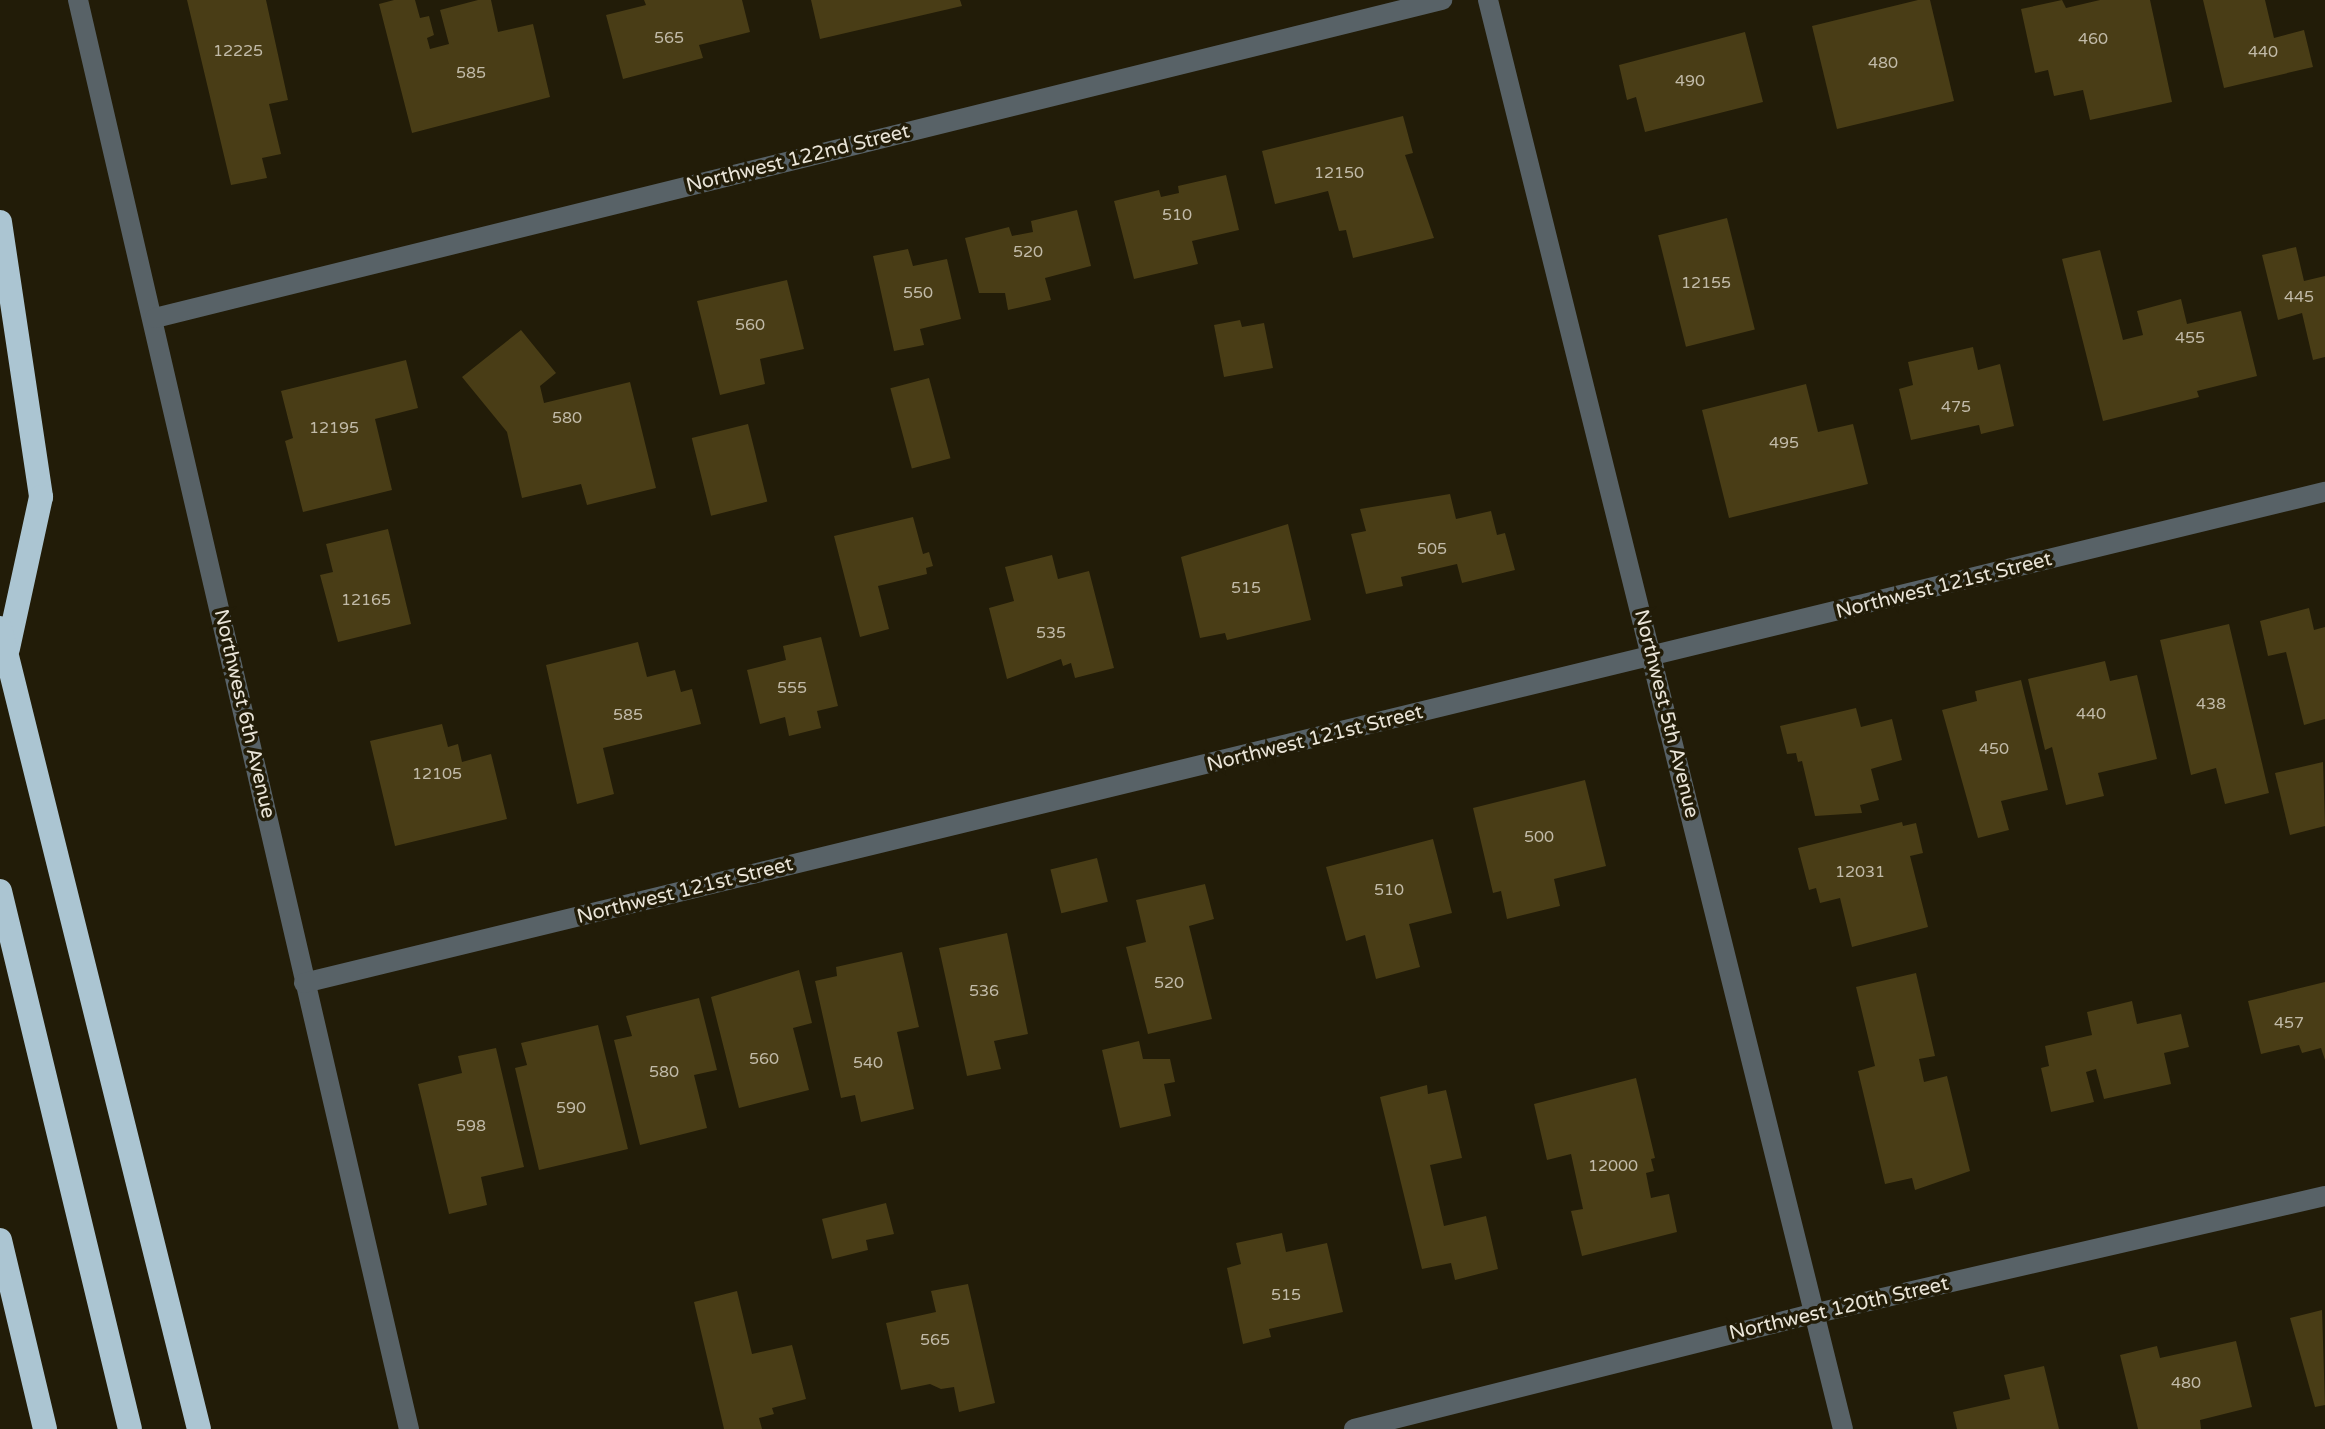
<!DOCTYPE html>
<style>
body{margin:0}
#map{position:relative;width:2325px;height:1429px;overflow:hidden;background:#221c08;font-family:"Varela Round",sans-serif}
div>[style]{position:absolute}
.building>*{inset:0;background:#493d16;transform-origin:0 0}
.minor>*{height:20px;margin:-10px;padding:0 10px;transform-origin:10px;border-radius:10px;background:#586267}
.motorway>*{height:24px;margin:-12px;padding:0 12px;transform-origin:12px;border-radius:12px;background:#abc5d2}
span{translate:-50% -50%;white-space:nowrap;text-align:center;line-height:1.15;-webkit-text-stroke:7px #221c08;paint-order:stroke}
.number-label{font-size:16px;color:#c1baa8}
.number-label span{-webkit-text-stroke-width:0}
.street-label{font-size:20px;color:#e9e4d8}
</style>
<div id="map">
<div class="building">
<i style="clip-path:polygon(187px 0,266px 0,288px 100px,269px 104px,281px 154px,262px 158px,267px 178px,231px 185px)"></i>
<i style="clip-path:polygon(394px 0,415px 0,420px 18px,429px 16px,434px 35px,427px 38px,430px 49px,449px 44px,440px 10px,478px 0,491px 0,498px 32px,533px 24px,550px 97px,412px 133px,379px 4px)"></i>
<i style="clip-path:polygon(644px 0,742px 0,750px 32px,699px 45px,703px 58px,623px 79px,606px 15px,646px 5px)"></i>
<i style="clip-path:polygon(811px 0,960px 0,962px 6px,820px 39px)"></i>
<i style="clip-path:polygon(1918px 0,1930px 0,1954px 101px,1837px 129px,1812px 26px)"></i>
<i style="clip-path:polygon(2062px 0,2066px 8px,2100px 0,2150px 0,2172px 102px,2090px 120px,2083px 90px,2054px 96px,2048px 70px,2035px 73px,2021px 9px)"></i>
<i style="clip-path:polygon(2203px 0,2265px 0,2274px 38px,2304px 30px,2313px 67px,2224px 88px)"></i>
<i style="clip-path:polygon(1745px 32px,1763px 102px,1645px 132px,1636px 97px,1627px 100px,1619px 65px)"></i>
<i style="clip-path:polygon(1403px 116px,1413px 153px,1405px 155px,1434px 238px,1353px 258px,1346px 230px,1339px 231px,1328px 191px,1275px 204px,1262px 151px)"></i>
<i style="clip-path:polygon(1226px 175px,1239px 230px,1192px 241px,1198px 264px,1134px 279px,1114px 201px,1159px 190px,1161px 197px,1179px 193px,1178px 186px)"></i>
<i style="clip-path:polygon(1077px 210px,1091px 266px,1045px 278px,1051px 300px,1008px 310px,1005px 293px,979px 293px,965px 238px,1009px 227px,1012px 236px,1033px 232px,1031px 221px)"></i>
<i style="left:1727px;top:218px;width:115px;height:71px;rotate:76deg"></i>
<i style="clip-path:polygon(2296px 247px,2304px 281px,2325px 276px,2325px 357px,2313px 360px,2302px 313px,2278px 320px,2262px 255px)"></i>
<i style="clip-path:polygon(908px 249px,913px 266px,947px 259px,961px 319px,920px 329px,924px 345px,894px 351px,873px 256px)"></i>
<i style="clip-path:polygon(2100px 250px,2123px 340px,2143px 335px,2137px 311px,2181px 299px,2187px 324px,2241px 311px,2257px 376px,2197px 391px,2199px 397px,2103px 421px,2062px 259px)"></i>
<i style="clip-path:polygon(787px 280px,804px 349px,760px 359px,765px 384px,720px 395px,697px 301px)"></i>
<i style="clip-path:polygon(1240px 320px,1242px 327px,1264px 323px,1273px 368px,1224px 377px,1214px 325px)"></i>
<i style="clip-path:polygon(521px 330px,556px 373px,540px 386px,544px 403px,630px 382px,656px 488px,587px 505px,581px 484px,522px 498px,507px 432px,462px 377px)"></i>
<i style="clip-path:polygon(1973px 347px,1978px 370px,2000px 364px,2014px 426px,1981px 434px,1979px 425px,1911px 440px,1899px 389px,1913px 385px,1908px 362px)"></i>
<i style="clip-path:polygon(406px 360px,418px 408px,375px 419px,392px 490px,303px 512px,285px 441px,293px 438px,281px 391px)"></i>
<i style="left:929px;top:378px;width:83px;height:40px;rotate:75deg"></i>
<i style="clip-path:polygon(1806px 384px,1818px 432px,1853px 424px,1868px 484px,1729px 518px,1702px 410px)"></i>
<i style="left:748px;top:424px;width:80px;height:58px;rotate:76deg"></i>
<i style="clip-path:polygon(1450px 494px,1456px 519px,1491px 511px,1497px 535px,1505px 533px,1515px 570px,1462px 583px,1457px 564px,1401px 577px,1403px 586px,1366px 594px,1351px 534px,1366px 531px,1360px 509px)"></i>
<i style="clip-path:polygon(913px 517px,923px 554px,929px 552px,933px 566px,926px 568px,927px 574px,878px 586px,889px 629px,860px 637px,834px 536px)"></i>
<i style="clip-path:polygon(1288px 524px,1311px 620px,1227px 640px,1225px 633px,1200px 638px,1181px 557px)"></i>
<i style="clip-path:polygon(388px 529px,411px 624px,338px 642px,320px 575px,333px 572px,326px 544px)"></i>
<i style="clip-path:polygon(1052px 555px,1058px 579px,1089px 571px,1114px 668px,1075px 678px,1071px 663px,1063px 666px,1061px 659px,1007px 679px,989px 608px,1014px 601px,1005px 567px)"></i>
<i style="clip-path:polygon(2309px 608px,2314px 630px,2325px 627px,2325px 719px,2304px 725px,2286px 652px,2268px 656px,2260px 621px)"></i>
<i style="clip-path:polygon(2229px 624px,2269px 793px,2225px 804px,2216px 768px,2191px 775px,2160px 640px)"></i>
<i style="clip-path:polygon(821px 637px,838px 706px,817px 711px,821px 728px,789px 736px,785px 717px,760px 724px,747px 670px,786px 660px,783px 646px)"></i>
<i style="clip-path:polygon(638px 642px,647px 677px,675px 670px,681px 692px,692px 689px,701px 724px,603px 748px,614px 794px,577px 804px,546px 665px)"></i>
<i style="clip-path:polygon(2105px 661px,2110px 681px,2137px 675px,2157px 759px,2098px 773px,2104px 796px,2066px 805px,2052px 747px,2045px 750px,2028px 679px)"></i>
<i style="clip-path:polygon(2021px 680px,2048px 790px,2001px 801px,2009px 830px,1978px 838px,1942px 710px,1977px 701px,1975px 691px)"></i>
<i style="clip-path:polygon(1856px 708px,1861px 727px,1892px 719px,1902px 760px,1871px 769px,1879px 800px,1860px 805px,1862px 813px,1815px 816px,1802px 761px,1798px 762px,1796px 753px,1787px 754px,1780px 726px)"></i>
<i style="clip-path:polygon(442px 724px,448px 747px,458px 744px,462px 762px,491px 754px,507px 819px,395px 846px,370px 741px)"></i>
<i style="clip-path:polygon(2323px 762px,2325px 826px,2290px 835px,2275px 773px)"></i>
<i style="clip-path:polygon(1585px 780px,1606px 866px,1554px 879px,1560px 906px,1507px 919px,1501px 891px,1493px 893px,1473px 808px)"></i>
<i style="clip-path:polygon(1902px 822px,1903px 826px,1916px 823px,1923px 853px,1910px 856px,1928px 927px,1852px 947px,1840px 898px,1820px 903px,1816px 888px,1809px 890px,1798px 848px)"></i>
<i style="clip-path:polygon(1433px 839px,1452px 913px,1409px 924px,1420px 967px,1376px 979px,1365px 935px,1346px 941px,1326px 867px)"></i>
<i style="left:1097px;top:858px;width:45px;height:48px;rotate:76deg"></i>
<i style="clip-path:polygon(1205px 884px,1214px 919px,1189px 926px,1212px 1019px,1148px 1034px,1126px 947px,1146px 942px,1136px 900px)"></i>
<i style="clip-path:polygon(1007px 933px,1028px 1034px,994px 1041px,1001px 1069px,967px 1076px,939px 948px)"></i>
<i style="clip-path:polygon(902px 952px,919px 1027px,897px 1032px,914px 1109px,861px 1122px,855px 1095px,841px 1098px,815px 981px,837px 976px,836px 967px)"></i>
<i style="clip-path:polygon(799px 970px,812px 1023px,793px 1028px,809px 1090px,739px 1108px,711px 997px)"></i>
<i style="clip-path:polygon(1916px 973px,1935px 1056px,1919px 1059px,1924px 1082px,1947px 1076px,1970px 1171px,1915px 1190px,1912px 1178px,1885px 1184px,1858px 1071px,1875px 1066px,1856px 987px)"></i>
<i style="clip-path:polygon(2325px 982px,2325px 1060px,2321px 1048px,2302px 1053px,2299px 1045px,2261px 1054px,2248px 1001px)"></i>
<i style="clip-path:polygon(699px 998px,717px 1070px,694px 1075px,707px 1128px,640px 1145px,614px 1040px,632px 1036px,626px 1016px)"></i>
<i style="clip-path:polygon(2132px 1001px,2137px 1024px,2181px 1014px,2189px 1047px,2164px 1053px,2171px 1084px,2104px 1099px,2096px 1069px,2086px 1072px,2094px 1102px,2051px 1112px,2041px 1068px,2049px 1066px,2045px 1046px,2092px 1035px,2087px 1012px)"></i>
<i style="clip-path:polygon(598px 1025px,628px 1149px,539px 1170px,515px 1068px,527px 1065px,521px 1043px)"></i>
<i style="clip-path:polygon(1139px 1041px,1143px 1059px,1170px 1059px,1175px 1082px,1164px 1084px,1171px 1116px,1120px 1128px,1102px 1050px)"></i>
<i style="clip-path:polygon(496px 1048px,524px 1167px,481px 1177px,487px 1205px,449px 1214px,418px 1084px,462px 1073px,458px 1056px)"></i>
<i style="clip-path:polygon(1636px 1078px,1655px 1158px,1651px 1159px,1654px 1171px,1646px 1173px,1651px 1198px,1669px 1194px,1677px 1232px,1582px 1256px,1571px 1211px,1583px 1209px,1571px 1154px,1547px 1160px,1534px 1104px)"></i>
<i style="clip-path:polygon(1427px 1085px,1428px 1094px,1446px 1090px,1462px 1158px,1430px 1165px,1444px 1226px,1486px 1216px,1498px 1269px,1455px 1280px,1451px 1263px,1422px 1269px,1380px 1097px)"></i>
<i style="clip-path:polygon(886px 1203px,894px 1234px,866px 1240px,868px 1250px,832px 1259px,822px 1219px)"></i>
<i style="clip-path:polygon(1282px 1233px,1286px 1252px,1327px 1243px,1343px 1312px,1269px 1329px,1271px 1337px,1243px 1344px,1227px 1268px,1241px 1264px,1236px 1243px)"></i>
<i style="clip-path:polygon(968px 1284px,995px 1403px,959px 1412px,954px 1387px,941px 1389px,930px 1384px,901px 1390px,886px 1323px,936px 1312px,931px 1291px)"></i>
<i style="clip-path:polygon(737px 1291px,752px 1354px,792px 1345px,806px 1399px,772px 1408px,774px 1414px,759px 1418px,762px 1429px,724px 1429px,694px 1302px)"></i>
<i style="clip-path:polygon(2322px 1310px,2325px 1405px,2315px 1407px,2290px 1318px)"></i>
<i style="clip-path:polygon(2236px 1341px,2252px 1407px,2200px 1420px,2201px 1429px,2138px 1429px,2120px 1355px,2157px 1346px,2160px 1358px)"></i>
<i style="clip-path:polygon(2044px 1366px,2059px 1429px,1957px 1429px,1953px 1412px,2010px 1399px,2004px 1375px)"></i>
</div>
<div class="minor">
<i style="left:78px;top:0;width:1467px;rotate:76.96deg"></i>
<i style="left:1488px;top:0;width:1472px;rotate:76.05deg"></i>
<i style="left:155px;top:318px;width:1326px;rotate:-13.88deg"></i>
<i style="left:304px;top:983px;width:2080px;rotate:-13.66deg"></i>
<i style="left:1354px;top:1429px;width:477px;rotate:-14.1deg"></i>
<i style="left:1817px;top:1313px;width:521px;rotate:-12.97deg"></i>
</div>
<div class="motorway">
<i style="left:0;top:222px;width:278px;rotate:81.5deg"></i>
<i style="left:41px;top:497px;width:155px;rotate:102.3deg"></i>
<i style="left:0;top:628px;width:825px;rotate:76.05deg"></i>
<i style="left:0;top:891px;width:553px;rotate:76.42deg"></i>
<i style="left:0;top:1240px;width:194px;rotate:76.6deg"></i>
</div>
<div class="number-label">
<span style="left:669px;top:38px">565</span>
<span style="left:2093px;top:39px">460</span>
<span style="left:238px;top:51px">12225</span>
<span style="left:2263px;top:52px">440</span>
<span style="left:1883px;top:63px">480</span>
<span style="left:471px;top:73px">585</span>
<span style="left:1690px;top:81px">490</span>
<span style="left:1339px;top:173px">12150</span>
<span style="left:1177px;top:215px">510</span>
<span style="left:1028px;top:252px">520</span>
<span style="left:1706px;top:283px">12155</span>
<span style="left:918px;top:293px">550</span>
<span style="left:2299px;top:297px">445</span>
<span style="left:750px;top:325px">560</span>
<span style="left:2190px;top:338px">455</span>
<span style="left:1956px;top:407px">475</span>
<span style="left:567px;top:418px">580</span>
<span style="left:334px;top:428px">12195</span>
<span style="left:1784px;top:443px">495</span>
<span style="left:1432px;top:549px">505</span>
<span style="left:1246px;top:588px">515</span>
<span style="left:366px;top:600px">12165</span>
<span style="left:1051px;top:633px">535</span>
<span style="left:792px;top:688px">555</span>
<span style="left:2211px;top:704px">438</span>
<span style="left:2091px;top:714px">440</span>
<span style="left:628px;top:715px">585</span>
<span style="left:1994px;top:749px">450</span>
<span style="left:437px;top:774px">12105</span>
<span style="left:1539px;top:837px">500</span>
<span style="left:1860px;top:872px">12031</span>
<span style="left:1389px;top:890px">510</span>
<span style="left:1169px;top:983px">520</span>
<span style="left:984px;top:991px">536</span>
<span style="left:2289px;top:1023px">457</span>
<span style="left:764px;top:1059px">560</span>
<span style="left:868px;top:1063px">540</span>
<span style="left:664px;top:1072px">580</span>
<span style="left:571px;top:1108px">590</span>
<span style="left:471px;top:1126px">598</span>
<span style="left:1613px;top:1166px">12000</span>
<span style="left:1286px;top:1295px">515</span>
<span style="left:935px;top:1340px">565</span>
<span style="left:2186px;top:1383px">480</span>
</div>
<div class="street-label">
<span style="left:798px;top:159px;rotate:-14deg">Northwest 122nd Street</span>
<span style="left:1944px;top:586px;rotate:-14deg">Northwest 121st Street</span>
<span style="left:244px;top:714px;rotate:77deg">Northwest 6th Avenue</span>
<span style="left:1666px;top:714px;rotate:76deg">Northwest 5th Avenue</span>
<span style="left:1315px;top:739px;rotate:-14deg">Northwest 121st Street</span>
<span style="left:685px;top:891px;rotate:-14deg">Northwest 121st Street</span>
<span style="left:1839px;top:1309px;rotate:-13deg">Northwest 120th Street</span>
</div>
</div>
